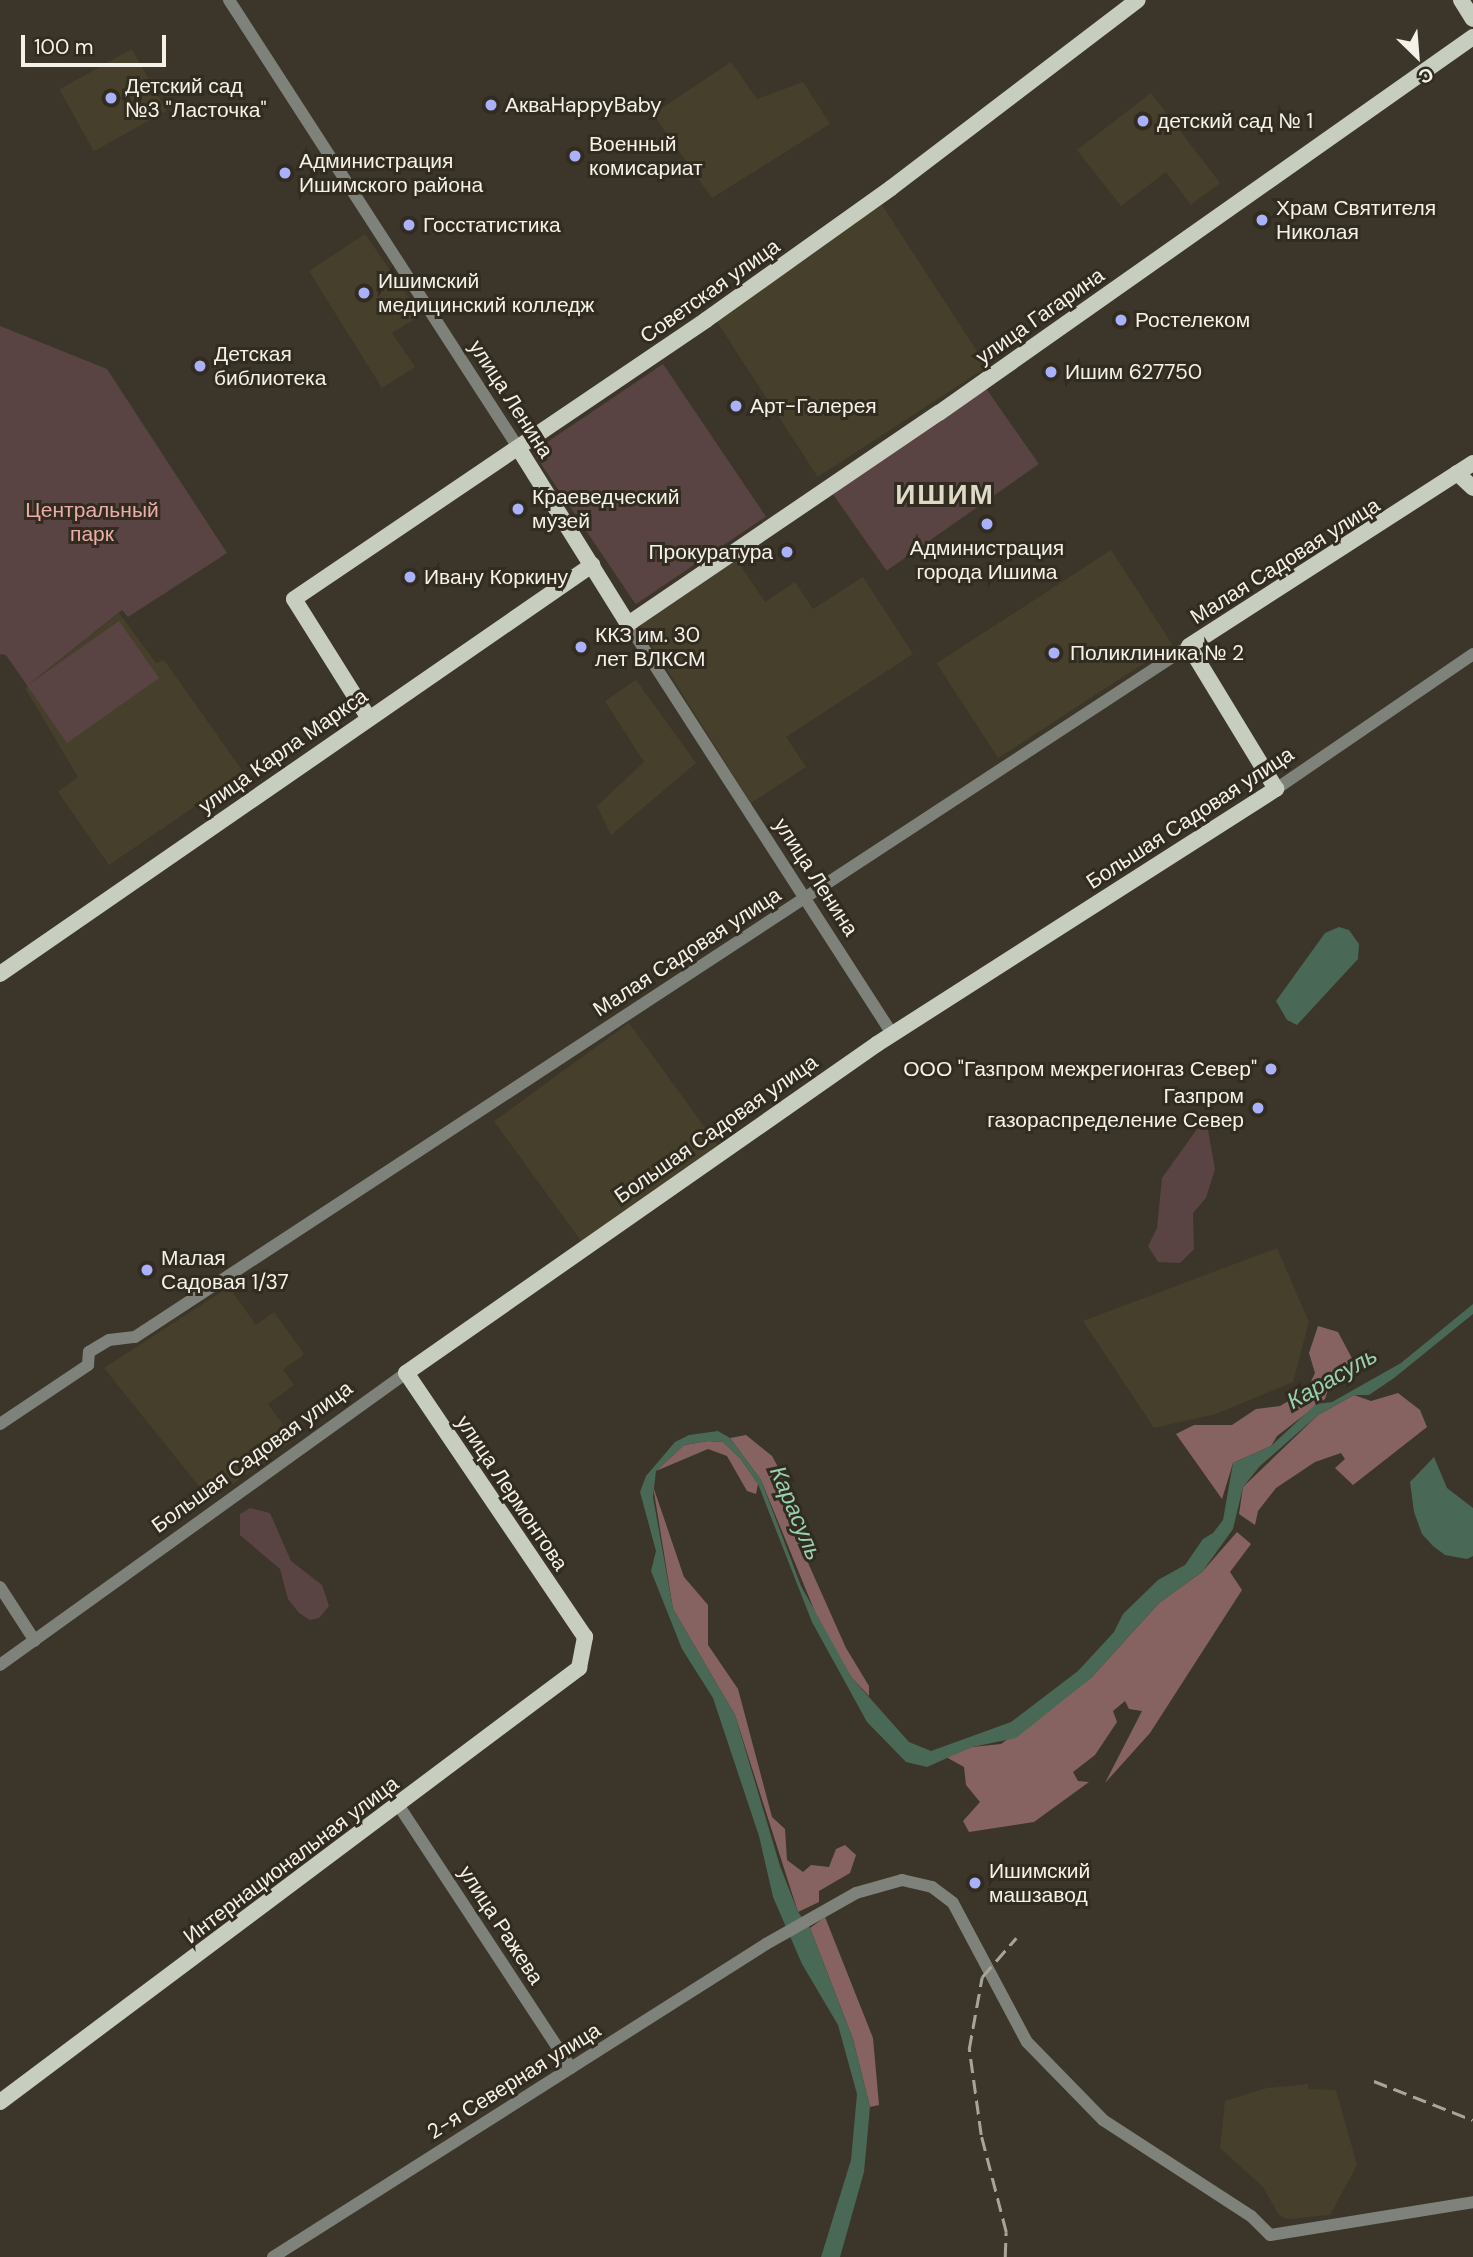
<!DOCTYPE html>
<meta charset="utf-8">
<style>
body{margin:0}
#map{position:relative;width:1473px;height:2257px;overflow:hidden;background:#3b3629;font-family:"DM Sans",sans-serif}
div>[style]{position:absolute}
.built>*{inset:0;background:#463f2b;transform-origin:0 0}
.green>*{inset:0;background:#594443;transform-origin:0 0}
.forest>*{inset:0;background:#866361}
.water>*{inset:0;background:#496856}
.minor>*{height:12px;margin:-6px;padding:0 6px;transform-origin:6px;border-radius:6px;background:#7f827b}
.major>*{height:16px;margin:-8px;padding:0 8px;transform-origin:8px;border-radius:8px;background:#c7cdbf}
.rail>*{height:2.5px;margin-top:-1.25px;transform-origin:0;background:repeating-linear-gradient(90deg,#a8a49a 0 14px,transparent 0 21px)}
.dots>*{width:19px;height:19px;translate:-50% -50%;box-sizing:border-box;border:4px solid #312c1f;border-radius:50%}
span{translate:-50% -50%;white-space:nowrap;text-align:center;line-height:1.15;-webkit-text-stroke:6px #312c1f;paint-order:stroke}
.poi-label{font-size:21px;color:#f4f1e9}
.left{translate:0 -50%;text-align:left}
.right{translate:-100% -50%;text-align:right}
.street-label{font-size:21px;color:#f4f1e9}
.park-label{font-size:21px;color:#ecaca9}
.water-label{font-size:23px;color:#97d1b0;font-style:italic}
.district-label{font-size:28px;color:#dfd9c8;font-weight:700;letter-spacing:2px}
.north{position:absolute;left:1382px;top:21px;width:70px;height:70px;-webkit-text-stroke:5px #312c1f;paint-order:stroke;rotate:155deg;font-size:19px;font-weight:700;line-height:28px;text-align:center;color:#f4f1e9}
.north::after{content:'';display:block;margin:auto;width:24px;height:32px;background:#f4f1e9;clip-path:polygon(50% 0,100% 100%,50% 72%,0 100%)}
.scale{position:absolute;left:21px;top:35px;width:145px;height:32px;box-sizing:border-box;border:4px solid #f4f1e9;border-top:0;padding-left:9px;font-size:21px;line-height:24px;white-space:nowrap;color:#f4f1e9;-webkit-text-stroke:5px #312c1f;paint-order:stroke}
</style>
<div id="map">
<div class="built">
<i style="left:132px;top:49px;width:71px;height:83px;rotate:61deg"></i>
<i style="clip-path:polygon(731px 62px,757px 99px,803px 82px,830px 124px,712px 198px,653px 114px)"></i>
<i style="clip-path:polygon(1151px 93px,1220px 183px,1191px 205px,1166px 172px,1121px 206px,1077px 150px)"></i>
<i style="left:882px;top:205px;width:193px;height:202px;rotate:57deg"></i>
<i style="clip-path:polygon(365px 234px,421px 315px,392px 333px,415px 367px,382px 388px,309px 271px)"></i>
<i style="left:1111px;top:550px;width:113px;height:208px;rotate:57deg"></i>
<i style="clip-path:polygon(734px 556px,765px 602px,795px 582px,813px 609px,863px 577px,913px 654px,786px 737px,806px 767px,751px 803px,637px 622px)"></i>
<i style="clip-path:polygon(119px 613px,156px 663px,164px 660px,244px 773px,109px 865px,58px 792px,78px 777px,25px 688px)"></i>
<i style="clip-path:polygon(636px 680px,696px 763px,611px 835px,597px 806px,644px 762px,605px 701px)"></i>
<i style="left:629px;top:1023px;width:151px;height:167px;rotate:54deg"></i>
<i style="clip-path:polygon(1277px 1248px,1309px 1322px,1293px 1382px,1216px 1414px,1154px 1428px,1083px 1321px)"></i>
<i style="clip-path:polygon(229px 1287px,256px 1325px,274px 1312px,304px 1354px,283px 1370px,294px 1385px,268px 1404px,294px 1440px,210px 1500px,104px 1368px)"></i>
<i style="clip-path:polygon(1308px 2084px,1308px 2089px,1336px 2090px,1357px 2165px,1330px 2215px,1287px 2219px,1279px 2215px,1263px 2187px,1220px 2148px,1225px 2101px,1267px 2088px)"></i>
</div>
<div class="green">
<i style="clip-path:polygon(0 326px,107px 369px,227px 553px,128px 617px,122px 610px,28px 685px,119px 621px,159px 678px,67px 743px,6px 655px,0 654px)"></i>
<i style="left:663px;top:364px;width:184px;height:157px;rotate:56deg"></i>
<i style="left:985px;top:387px;width:94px;height:186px;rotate:55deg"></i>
<i style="clip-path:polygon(1197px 1129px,1208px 1130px,1215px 1169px,1206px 1198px,1193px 1213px,1194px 1249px,1180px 1263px,1158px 1262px,1148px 1246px,1157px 1228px,1162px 1178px)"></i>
<i style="clip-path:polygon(250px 1508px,270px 1513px,291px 1561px,322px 1585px,329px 1606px,319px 1618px,310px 1620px,299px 1613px,288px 1599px,280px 1569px,240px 1535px,240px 1514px)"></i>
</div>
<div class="forest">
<i style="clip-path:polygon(1318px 1326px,1338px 1332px,1355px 1364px,1355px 1379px,1330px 1384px,1325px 1399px,1277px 1436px,1271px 1446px,1233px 1463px,1222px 1499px,1176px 1434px,1194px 1425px,1232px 1425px,1256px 1409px,1280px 1406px,1307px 1390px,1315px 1373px,1309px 1353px)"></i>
<i style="clip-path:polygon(1398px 1393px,1420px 1410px,1427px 1427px,1353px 1485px,1335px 1468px,1345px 1459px,1341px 1453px,1315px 1462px,1276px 1488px,1258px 1511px,1255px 1525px,1239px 1514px,1243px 1487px,1318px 1415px,1354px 1395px,1371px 1401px)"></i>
<i style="clip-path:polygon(746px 1435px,772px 1456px,783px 1476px,783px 1497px,809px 1565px,846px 1648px,869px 1686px,869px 1696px,852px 1678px,822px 1629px,761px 1480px,730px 1438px)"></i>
<i style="clip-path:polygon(708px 1441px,723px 1442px,740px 1458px,758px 1484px,756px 1494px,747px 1491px,727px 1456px,708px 1449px,656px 1471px,684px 1445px)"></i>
<i style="clip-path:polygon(653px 1486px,684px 1577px,708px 1605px,708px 1645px,738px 1689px,772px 1817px,785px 1829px,787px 1860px,803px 1872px,811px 1865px,829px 1867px,836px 1849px,845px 1845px,856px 1855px,850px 1873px,819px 1891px,819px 1902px,798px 1912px,735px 1715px,673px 1609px)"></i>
<i style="clip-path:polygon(1237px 1532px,1251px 1544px,1230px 1572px,1242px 1590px,1150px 1733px,1105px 1783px,1142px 1711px,1129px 1709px,1125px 1701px,1113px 1711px,1117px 1722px,1095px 1755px,1073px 1772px,1078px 1781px,1089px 1782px,1034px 1822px,969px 1832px,963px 1821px,980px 1802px,966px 1785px,964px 1767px,946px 1757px,972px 1747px,1001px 1744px,1091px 1678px,1159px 1603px,1202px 1572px)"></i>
<i style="clip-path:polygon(825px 1917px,873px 2038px,879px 2105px,870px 2107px,853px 2039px,810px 1928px)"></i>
</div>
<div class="water">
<i style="clip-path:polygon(1339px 927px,1349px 930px,1359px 944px,1358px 959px,1297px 1025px,1287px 1020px,1276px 1001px,1325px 933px)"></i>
<i style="clip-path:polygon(1473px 1304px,1473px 1314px,1394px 1378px,1369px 1395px,1354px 1395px,1318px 1415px,1260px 1466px,1243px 1487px,1233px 1529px,1202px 1572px,1159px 1603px,1091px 1678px,1016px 1738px,972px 1747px,927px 1767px,906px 1762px,867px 1722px,812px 1622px,758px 1484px,740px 1458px,723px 1442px,708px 1441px,684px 1445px,656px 1471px,653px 1497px,673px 1609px,735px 1715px,780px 1866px,798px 1912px,810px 1928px,853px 2039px,870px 2107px,864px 2172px,840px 2257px,821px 2257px,851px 2160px,857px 2094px,838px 2025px,802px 1964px,773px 1897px,759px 1836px,713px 1698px,682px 1649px,651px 1571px,656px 1551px,640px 1492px,646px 1476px,675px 1442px,689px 1435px,718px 1431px,730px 1438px,761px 1480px,801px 1586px,852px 1678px,909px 1742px,931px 1751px,1011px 1722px,1078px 1671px,1114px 1632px,1123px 1614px,1158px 1580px,1185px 1565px,1203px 1539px,1213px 1533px,1223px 1520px,1233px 1463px,1271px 1446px,1316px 1404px,1332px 1402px,1401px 1363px)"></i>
<i style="clip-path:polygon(1434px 1457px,1447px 1488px,1473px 1508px,1473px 1556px,1467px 1559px,1445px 1555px,1433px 1546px,1422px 1534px,1414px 1512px,1410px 1482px)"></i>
</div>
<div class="minor">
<i style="left:229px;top:0;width:535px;rotate:57.14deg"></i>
<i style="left:628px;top:624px;width:488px;rotate:57.2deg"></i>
<i style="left:1276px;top:789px;width:239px;rotate:-34.4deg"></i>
<i style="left:0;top:1424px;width:106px;rotate:-33.8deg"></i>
<i style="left:88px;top:1365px;width:13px;rotate:-86deg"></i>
<i style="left:89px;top:1352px;width:23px;rotate:-31deg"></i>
<i style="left:109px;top:1340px;width:26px;rotate:-7deg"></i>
<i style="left:135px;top:1337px;width:1260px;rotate:-33.25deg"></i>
<i style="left:0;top:1587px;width:64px;rotate:57.1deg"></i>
<i style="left:0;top:1665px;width:500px;rotate:-35.72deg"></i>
<i style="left:397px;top:1803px;width:317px;rotate:56.7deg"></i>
<i style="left:273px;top:2257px;width:584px;rotate:-32.41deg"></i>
<i style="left:766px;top:1944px;width:103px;rotate:-29.5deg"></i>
<i style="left:856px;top:1893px;width:48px;rotate:-15.8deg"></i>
<i style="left:902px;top:1880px;width:31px;rotate:13deg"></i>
<i style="left:932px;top:1887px;width:26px;rotate:37deg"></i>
<i style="left:953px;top:1903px;width:157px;rotate:62deg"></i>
<i style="left:1027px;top:2042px;width:109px;rotate:45.7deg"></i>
<i style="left:1103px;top:2120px;width:176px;rotate:33deg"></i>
<i style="left:1251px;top:2216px;width:27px;rotate:45deg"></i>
<i style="left:1270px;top:2235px;width:206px;rotate:-9.2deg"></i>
</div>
<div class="major">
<i style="left:1461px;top:0;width:22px;rotate:58deg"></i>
<i style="left:519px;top:449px;width:206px;rotate:58.1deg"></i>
<i style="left:628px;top:624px;width:376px;rotate:-34.2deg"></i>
<i style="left:939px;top:413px;width:653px;rotate:-35.15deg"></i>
<i style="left:1457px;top:473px;width:22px;rotate:43deg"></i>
<i style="left:368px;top:717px;width:139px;rotate:-122.1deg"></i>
<i style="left:294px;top:599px;width:498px;rotate:-34.1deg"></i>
<i style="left:706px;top:320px;width:227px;rotate:-35.5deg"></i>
<i style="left:891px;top:188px;width:310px;rotate:-37.3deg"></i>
<i style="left:0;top:974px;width:720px;rotate:-34.64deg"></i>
<i style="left:0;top:2102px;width:724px;rotate:-36.85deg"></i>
<i style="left:579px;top:1668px;width:32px;rotate:-79deg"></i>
<i style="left:585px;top:1637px;width:319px;rotate:-124.1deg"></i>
<i style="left:406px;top:1373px;width:575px;rotate:-34.93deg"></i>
<i style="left:877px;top:1044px;width:474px;rotate:-32.6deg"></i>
<i style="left:1276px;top:789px;width:167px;rotate:-121.3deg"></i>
<i style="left:1189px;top:646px;width:338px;rotate:-32.8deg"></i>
</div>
<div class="rail">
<i style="left:1374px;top:2081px;width:106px;rotate:21.5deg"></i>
<i style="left:1005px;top:2257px;width:25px;rotate:-88deg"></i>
<i style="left:1006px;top:2232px;width:100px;rotate:-104.5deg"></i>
<i style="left:981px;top:2135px;width:87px;rotate:-97.9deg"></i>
<i style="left:969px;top:2049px;width:73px;rotate:-79.8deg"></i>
<i style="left:982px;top:1977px;width:52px;rotate:-48.9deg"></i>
</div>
<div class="dots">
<i style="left:111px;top:98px;background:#a9b0fc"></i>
<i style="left:491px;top:105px;background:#a9b0fc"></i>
<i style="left:1143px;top:121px;background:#a9b0fc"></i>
<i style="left:575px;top:156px;background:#a9b0fc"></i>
<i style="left:285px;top:173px;background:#a9b0fc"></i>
<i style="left:1262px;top:220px;background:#a9b0fc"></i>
<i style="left:409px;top:225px;background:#a9b0fc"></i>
<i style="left:364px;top:293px;background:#a9b0fc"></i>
<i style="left:1121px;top:320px;background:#a9b0fc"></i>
<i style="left:200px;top:366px;background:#a9b0fc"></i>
<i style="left:1051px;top:372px;background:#a9b0fc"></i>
<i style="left:736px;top:406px;background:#a9b0fc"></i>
<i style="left:518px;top:509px;background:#a9b0fc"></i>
<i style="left:987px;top:524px;background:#a9b0fc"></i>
<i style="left:787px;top:552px;background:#a9b0fc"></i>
<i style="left:410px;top:577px;background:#a9b0fc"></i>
<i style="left:581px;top:647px;background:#a9b0fc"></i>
<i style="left:1054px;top:653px;background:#a9b0fc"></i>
<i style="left:1271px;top:1069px;background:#a9b0fc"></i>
<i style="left:1258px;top:1108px;background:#a9b0fc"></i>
<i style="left:147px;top:1270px;background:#a9b0fc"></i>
<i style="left:975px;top:1883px;background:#a9b0fc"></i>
</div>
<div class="poi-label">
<span class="left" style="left:125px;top:98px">Детский сад<br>№3 "Ласточка"</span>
<span class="left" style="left:505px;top:105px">АкваHappyBaby</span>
<span class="left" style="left:1157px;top:121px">детский сад № 1</span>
<span class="left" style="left:589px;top:156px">Военный<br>комисариат</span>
<span class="left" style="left:299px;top:173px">Администрация<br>Ишимского района</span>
<span class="left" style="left:1276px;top:220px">Храм Святителя<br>Николая</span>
<span class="left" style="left:423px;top:225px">Госстатистика</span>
<span class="left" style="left:378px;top:293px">Ишимский<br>медицинский колледж</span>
<span class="left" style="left:1135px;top:320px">Ростелеком</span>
<span class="left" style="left:214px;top:366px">Детская<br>библиотека</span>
<span class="left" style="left:1065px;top:372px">Ишим 627750</span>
<span class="left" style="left:750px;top:406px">Арт-Галерея</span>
<span class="left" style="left:532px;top:509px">Краеведческий<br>музей</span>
<span style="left:987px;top:560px">Администрация<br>города Ишима</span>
<span class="right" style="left:773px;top:552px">Прокуратура</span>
<span class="left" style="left:424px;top:577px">Ивану Коркину</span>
<span class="left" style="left:595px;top:647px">ККЗ им. 30<br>лет ВЛКСМ</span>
<span class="left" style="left:1070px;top:653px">Поликлиника № 2</span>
<span class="right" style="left:1257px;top:1069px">ООО "Газпром межрегионгаз Север"</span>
<span class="right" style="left:1244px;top:1108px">Газпром<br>газораспределение Север</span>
<span class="left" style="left:161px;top:1270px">Малая<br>Садовая 1/37</span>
<span class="left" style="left:989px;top:1883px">Ишимский<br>машзавод</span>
</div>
<div class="street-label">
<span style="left:710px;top:291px;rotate:-35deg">Советская улица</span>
<span style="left:1040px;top:316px;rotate:-35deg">улица Гагарина</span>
<span style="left:511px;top:399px;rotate:57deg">улица Ленина</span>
<span style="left:1285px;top:561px;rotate:-32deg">Малая Садовая улица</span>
<span style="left:283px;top:751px;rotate:-35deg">улица Карла Маркса</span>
<span style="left:1190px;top:818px;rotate:-33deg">Большая Садовая улица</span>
<span style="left:816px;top:877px;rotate:57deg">улица Ленина</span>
<span style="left:687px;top:952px;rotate:-33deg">Малая Садовая улица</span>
<span style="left:716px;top:1129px;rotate:-35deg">Большая Садовая улица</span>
<span style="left:252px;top:1457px;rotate:-36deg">Большая Садовая улица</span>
<span style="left:512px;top:1493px;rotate:56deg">улица Лермонтова</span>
<span style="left:291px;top:1860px;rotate:-37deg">Интернациональная улица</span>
<span style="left:501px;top:1925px;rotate:57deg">улица Ражева</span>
<span style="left:514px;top:2081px;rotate:-32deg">2-я Северная улица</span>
</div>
<div class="park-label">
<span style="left:92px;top:522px">Центральный<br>парк</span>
</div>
<div class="water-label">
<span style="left:1332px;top:1378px;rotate:-30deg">Карасуль</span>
<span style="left:796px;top:1513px;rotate:67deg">Карасуль</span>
</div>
<div class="district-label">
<span style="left:945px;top:495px">ИШИМ</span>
</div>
<div class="north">С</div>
<div class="scale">100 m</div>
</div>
